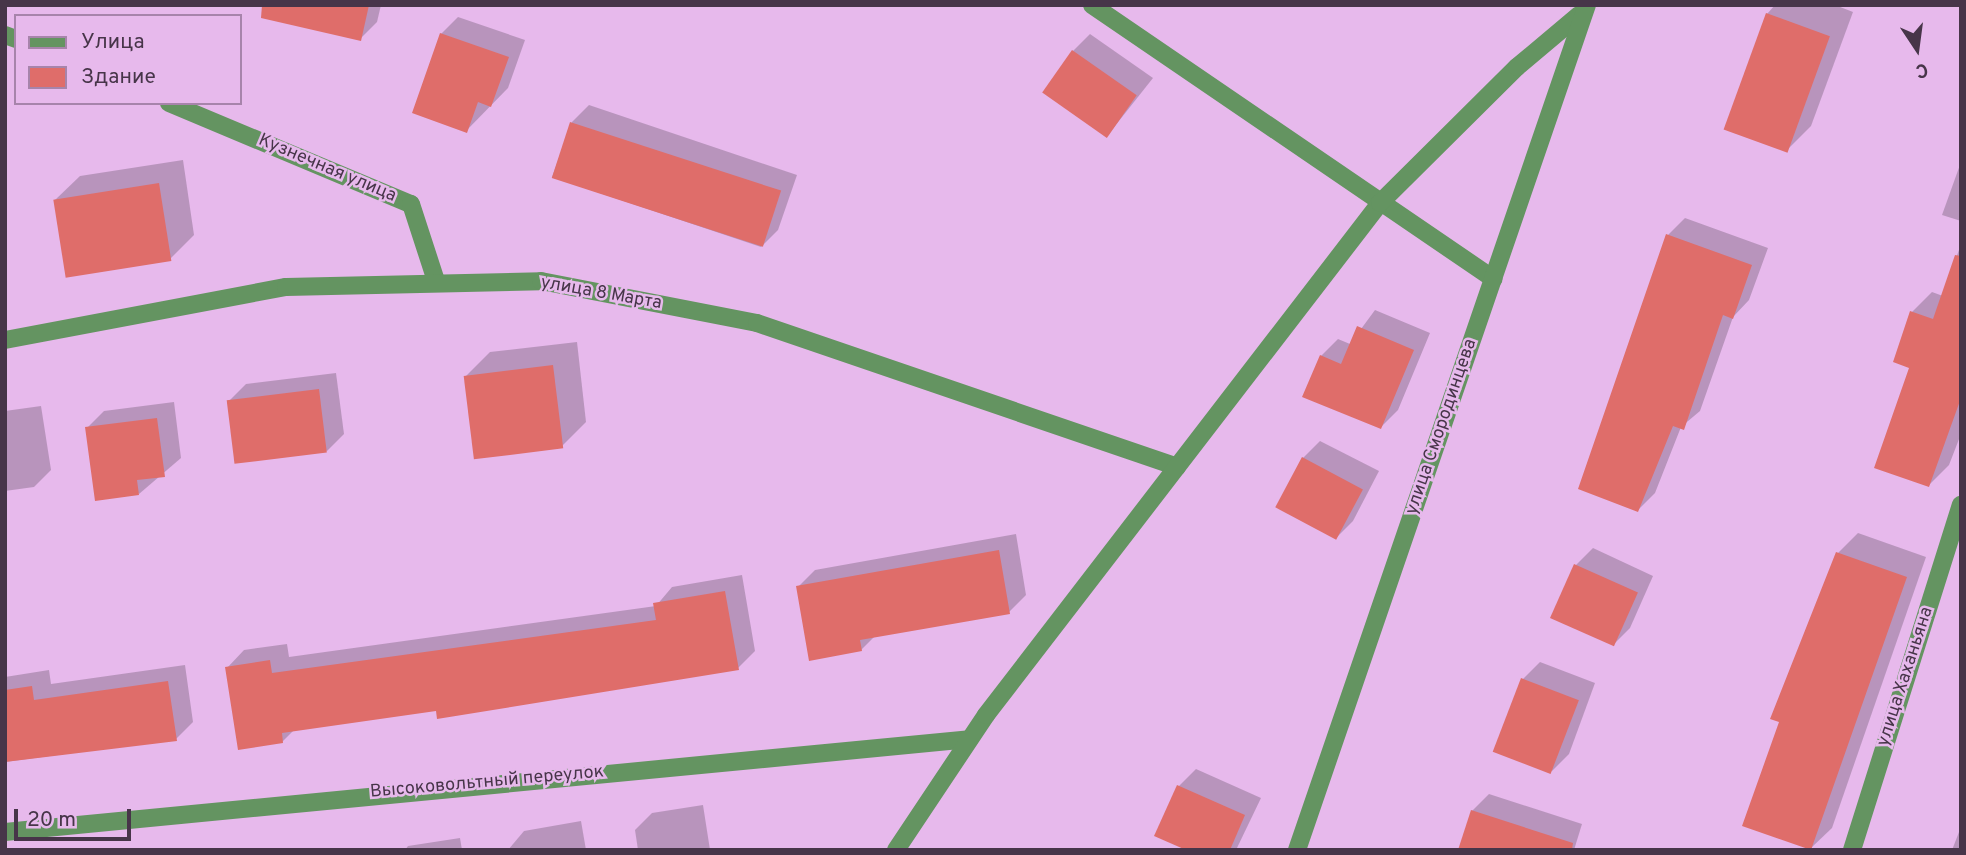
<!DOCTYPE html>
<meta charset="utf-8">
<style>
body{margin:0}
#map{position:relative;width:1966px;height:855px;overflow:hidden;background:#e7b9ec;font-family:Overpass,sans-serif}
div>[style]{position:absolute}
.shadow>*{inset:0;background:#0003}
.building>*{inset:0;background:#df6d6a;transform-origin:0 0}
.minor>*{height:18px;margin:-9px;padding:0 9px;transform-origin:9px;border-radius:9px;background:#649461}
span{translate:-50% -50%;white-space:nowrap;text-align:center;line-height:1.15;-webkit-text-stroke:5px #e7b9ec;paint-order:stroke}
.street-label{font-size:18px;color:#473549}
.frame{position:absolute;inset:0;border:7px solid #473549;pointer-events:none}
.legend{position:absolute;left:14px;top:14px;width:228px;height:91px;box-sizing:border-box;background:#e7b9ec;border:2px solid #a784ab;margin:0;padding:9px 12px;list-style:none;font-size:21px;color:#473549}
.legend li{display:flex;align-items:center;gap:14px;height:35px}
.legend b{width:35px;border:2px solid #a784ab}
.north{position:absolute;left:1882px;top:14px;width:70px;height:70px;-webkit-text-stroke:5px #e7b9ec;paint-order:stroke;rotate:167deg;font-size:19px;font-weight:700;line-height:28px;text-align:center;color:#473549}
.north::after{content:'';display:block;margin:auto;width:24px;height:32px;background:#473549;clip-path:polygon(50% 0,100% 100%,50% 72%,0 100%)}
.scale{position:absolute;left:14px;top:809px;width:117px;height:32px;box-sizing:border-box;border:4px solid #473549;border-top:0;padding-left:9px;font-size:21px;line-height:24px;white-space:nowrap;color:#473549;-webkit-text-stroke:5px #e7b9ec;paint-order:stroke}
</style>
<div id="map">
<div class="shadow">
<i style="clip-path:polygon(301px 5px,381px 5px,377px 22px,360px 39px)"></i>
<i style="clip-path:polygon(1775px 5px,1835px 5px,1853px 12px,1811px 126px,1786px 151px,1767px 14px)"></i>
<i style="clip-path:polygon(458px 17px,525px 40px,508px 88px,466px 131px,441px 34px)"></i>
<i style="clip-path:polygon(1090px 34px,1153px 78px,1107px 136px,1073px 51px)"></i>
<i style="clip-path:polygon(589px 105px,797px 175px,778px 230px,761px 247px,552px 177px,572px 122px)"></i>
<i style="clip-path:polygon(183px 160px,194px 235px,170px 259px,55px 200px,80px 176px)"></i>
<i style="clip-path:polygon(1961px 162px,1961px 221px,1942px 215px)"></i>
<i style="clip-path:polygon(1685px 218px,1768px 248px,1749px 300px,1733px 317px,1700px 411px,1681px 427px,1655px 493px,1638px 510px,1668px 235px)"></i>
<i style="clip-path:polygon(1961px 244px,1961px 434px,1949px 465px,1929px 485px,1912px 367px,1912px 312px,1932px 292px,1943px 296px)"></i>
<i style="clip-path:polygon(1375px 310px,1430px 333px,1398px 410px,1381px 427px,1321px 356px,1338px 339px,1350px 344px)"></i>
<i style="clip-path:polygon(577px 342px,586px 422px,562px 446px,466px 376px,490px 352px)"></i>
<i style="clip-path:polygon(336px 373px,344px 434px,327px 451px,229px 401px,246px 384px)"></i>
<i style="clip-path:polygon(174px 402px,181px 458px,139px 494px,87px 428px,104px 411px)"></i>
<i style="clip-path:polygon(41px 406px,51px 470px,34px 487px,5px 491px,5px 411px)"></i>
<i style="clip-path:polygon(1320px 441px,1379px 471px,1353px 521px,1336px 538px,1303px 458px)"></i>
<i style="clip-path:polygon(1858px 533px,1926px 557px,1832px 828px,1811px 848px,1838px 553px)"></i>
<i style="clip-path:polygon(1016px 534px,1026px 595px,1009px 612px,875px 636px,861px 650px,798px 587px,815px 570px)"></i>
<i style="clip-path:polygon(1593px 548px,1653px 576px,1630px 628px,1613px 645px,1576px 565px)"></i>
<i style="clip-path:polygon(742px 575px,755px 651px,738px 668px,295px 729px,282px 742px,227px 668px,244px 650px,287px 644px,289px 657px,656px 606px,672px 587px)"></i>
<i style="clip-path:polygon(1540px 662px,1595px 683px,1569px 754px,1552px 771px,1523px 679px)"></i>
<i style="clip-path:polygon(185px 665px,193px 722px,176px 739px,5px 762px,5px 677px,49px 670px,51px 684px)"></i>
<i style="clip-path:polygon(1196px 769px,1261px 798px,1236px 850px,1190px 850px,1156px 835px,1179px 786px)"></i>
<i style="clip-path:polygon(1489px 794px,1582px 824px,1574px 850px,1459px 850px,1472px 811px)"></i>
<i style="clip-path:polygon(703px 805px,710px 850px,638px 850px,635px 830px,652px 813px)"></i>
<i style="clip-path:polygon(581px 821px,586px 850px,508px 850px,524px 831px)"></i>
<i style="clip-path:polygon(1961px 827px,1961px 850px,1952px 850px)"></i>
<i style="clip-path:polygon(460px 838px,462px 850px,405px 850px,408px 846px)"></i>
</div>
<div class="building">
<i style="clip-path:polygon(262px 5px,369px 5px,361px 41px,261px 18px)"></i>
<i style="left:1766px;top:13px;width:68px;height:124px;rotate:20deg"></i>
<i style="clip-path:polygon(440px 33px,509px 57px,491px 107px,478px 102px,467px 133px,412px 113px)"></i>
<i style="left:1072px;top:50px;width:79px;height:52px;rotate:35deg"></i>
<i style="left:570px;top:122px;width:222px;height:59px;rotate:18deg"></i>
<i style="left:159px;top:183px;width:79px;height:107px;rotate:81deg"></i>
<i style="clip-path:polygon(1666px 234px,1752px 265px,1733px 319px,1723px 315px,1684px 430px,1673px 426px,1638px 512px,1578px 489px)"></i>
<i style="clip-path:polygon(1955px 255px,1961px 256px,1961px 398px,1929px 487px,1874px 468px,1909px 368px,1893px 362px,1910px 311px,1933px 319px)"></i>
<i style="clip-path:polygon(1357px 326px,1414px 350px,1381px 429px,1302px 397px,1320px 355px,1341px 364px)"></i>
<i style="left:553px;top:365px;width:84px;height:90px;rotate:83deg"></i>
<i style="left:319px;top:389px;width:64px;height:93px;rotate:83deg"></i>
<i style="clip-path:polygon(157px 418px,165px 477px,137px 480px,139px 495px,95px 501px,85px 427px)"></i>
<i style="left:1302px;top:457px;width:69px;height:57px;rotate:28deg"></i>
<i style="clip-path:polygon(999px 550px,1010px 614px,860px 640px,862px 651px,809px 661px,796px 586px)"></i>
<i style="clip-path:polygon(1836px 552px,1907px 577px,1811px 850px,1742px 826px,1779px 722px,1770px 719px)"></i>
<i style="left:1574px;top:564px;width:70px;height:59px;rotate:24deg"></i>
<i style="clip-path:polygon(725px 591px,739px 670px,437px 719px,436px 711px,282px 733px,283px 743px,238px 750px,225px 667px,270px 660px,272px 673px,656px 620px,653px 603px)"></i>
<i style="left:1521px;top:678px;width:62px;height:79px;rotate:21deg"></i>
<i style="clip-path:polygon(168px 681px,177px 741px,5px 762px,5px 690px,32px 686px,34px 700px)"></i>
<i style="clip-path:polygon(1177px 785px,1245px 815px,1230px 850px,1186px 850px,1154px 836px)"></i>
<i style="clip-path:polygon(1471px 810px,1573px 843px,1572px 850px,1458px 850px)"></i>
</div>
<div class="minor">
<i style="left:1092px;top:5px;width:486px;rotate:34.3deg"></i>
<i style="left:5px;top:35px;width:12px;rotate:20deg"></i>
<i style="left:169px;top:103px;width:262px;rotate:22.7deg"></i>
<i style="left:411px;top:204px;width:81px;rotate:72deg"></i>
<i style="left:5px;top:340px;width:286px;rotate:-10.7deg"></i>
<i style="left:286px;top:287px;width:255px;rotate:-1.3deg"></i>
<i style="left:541px;top:281px;width:220px;rotate:11deg"></i>
<i style="left:757px;top:323px;width:444px;rotate:18.9deg"></i>
<i style="left:5px;top:832px;width:969px;rotate:-5.5deg"></i>
<i style="left:896px;top:850px;width:162px;rotate:-56.3deg"></i>
<i style="left:986px;top:715px;width:646px;rotate:-52.42deg"></i>
<i style="left:1380px;top:203px;width:193px;rotate:-44.8deg"></i>
<i style="left:1517px;top:67px;width:81px;rotate:-40deg"></i>
<i style="left:1297px;top:850px;width:893px;rotate:-71.06deg"></i>
<i style="left:1852px;top:850px;width:362px;rotate:-72.5deg"></i>
</div>
<div class="street-label">
<span style="left:327px;top:169px;rotate:23deg">Кузнечная улица</span>
<span style="left:601px;top:294px;rotate:10deg">улица 8 Марта</span>
<span style="left:1442px;top:427px;rotate:-71deg">улица Смородинцева</span>
<span style="left:1906px;top:677px;rotate:-72deg">улица Хаханьяна</span>
<span style="left:487px;top:783px;rotate:-5deg">Высоковольтный переулок</span>
</div>
<div class="frame"></div>
<ul class="legend">
<li><b style="height:9px;background:#649461"></b>Улица</li>
<li><b style="height:19px;background:#df6d6a"></b>Здание</li>
</ul>
<div class="north">С</div>
<div class="scale">20 m</div>
</div>
